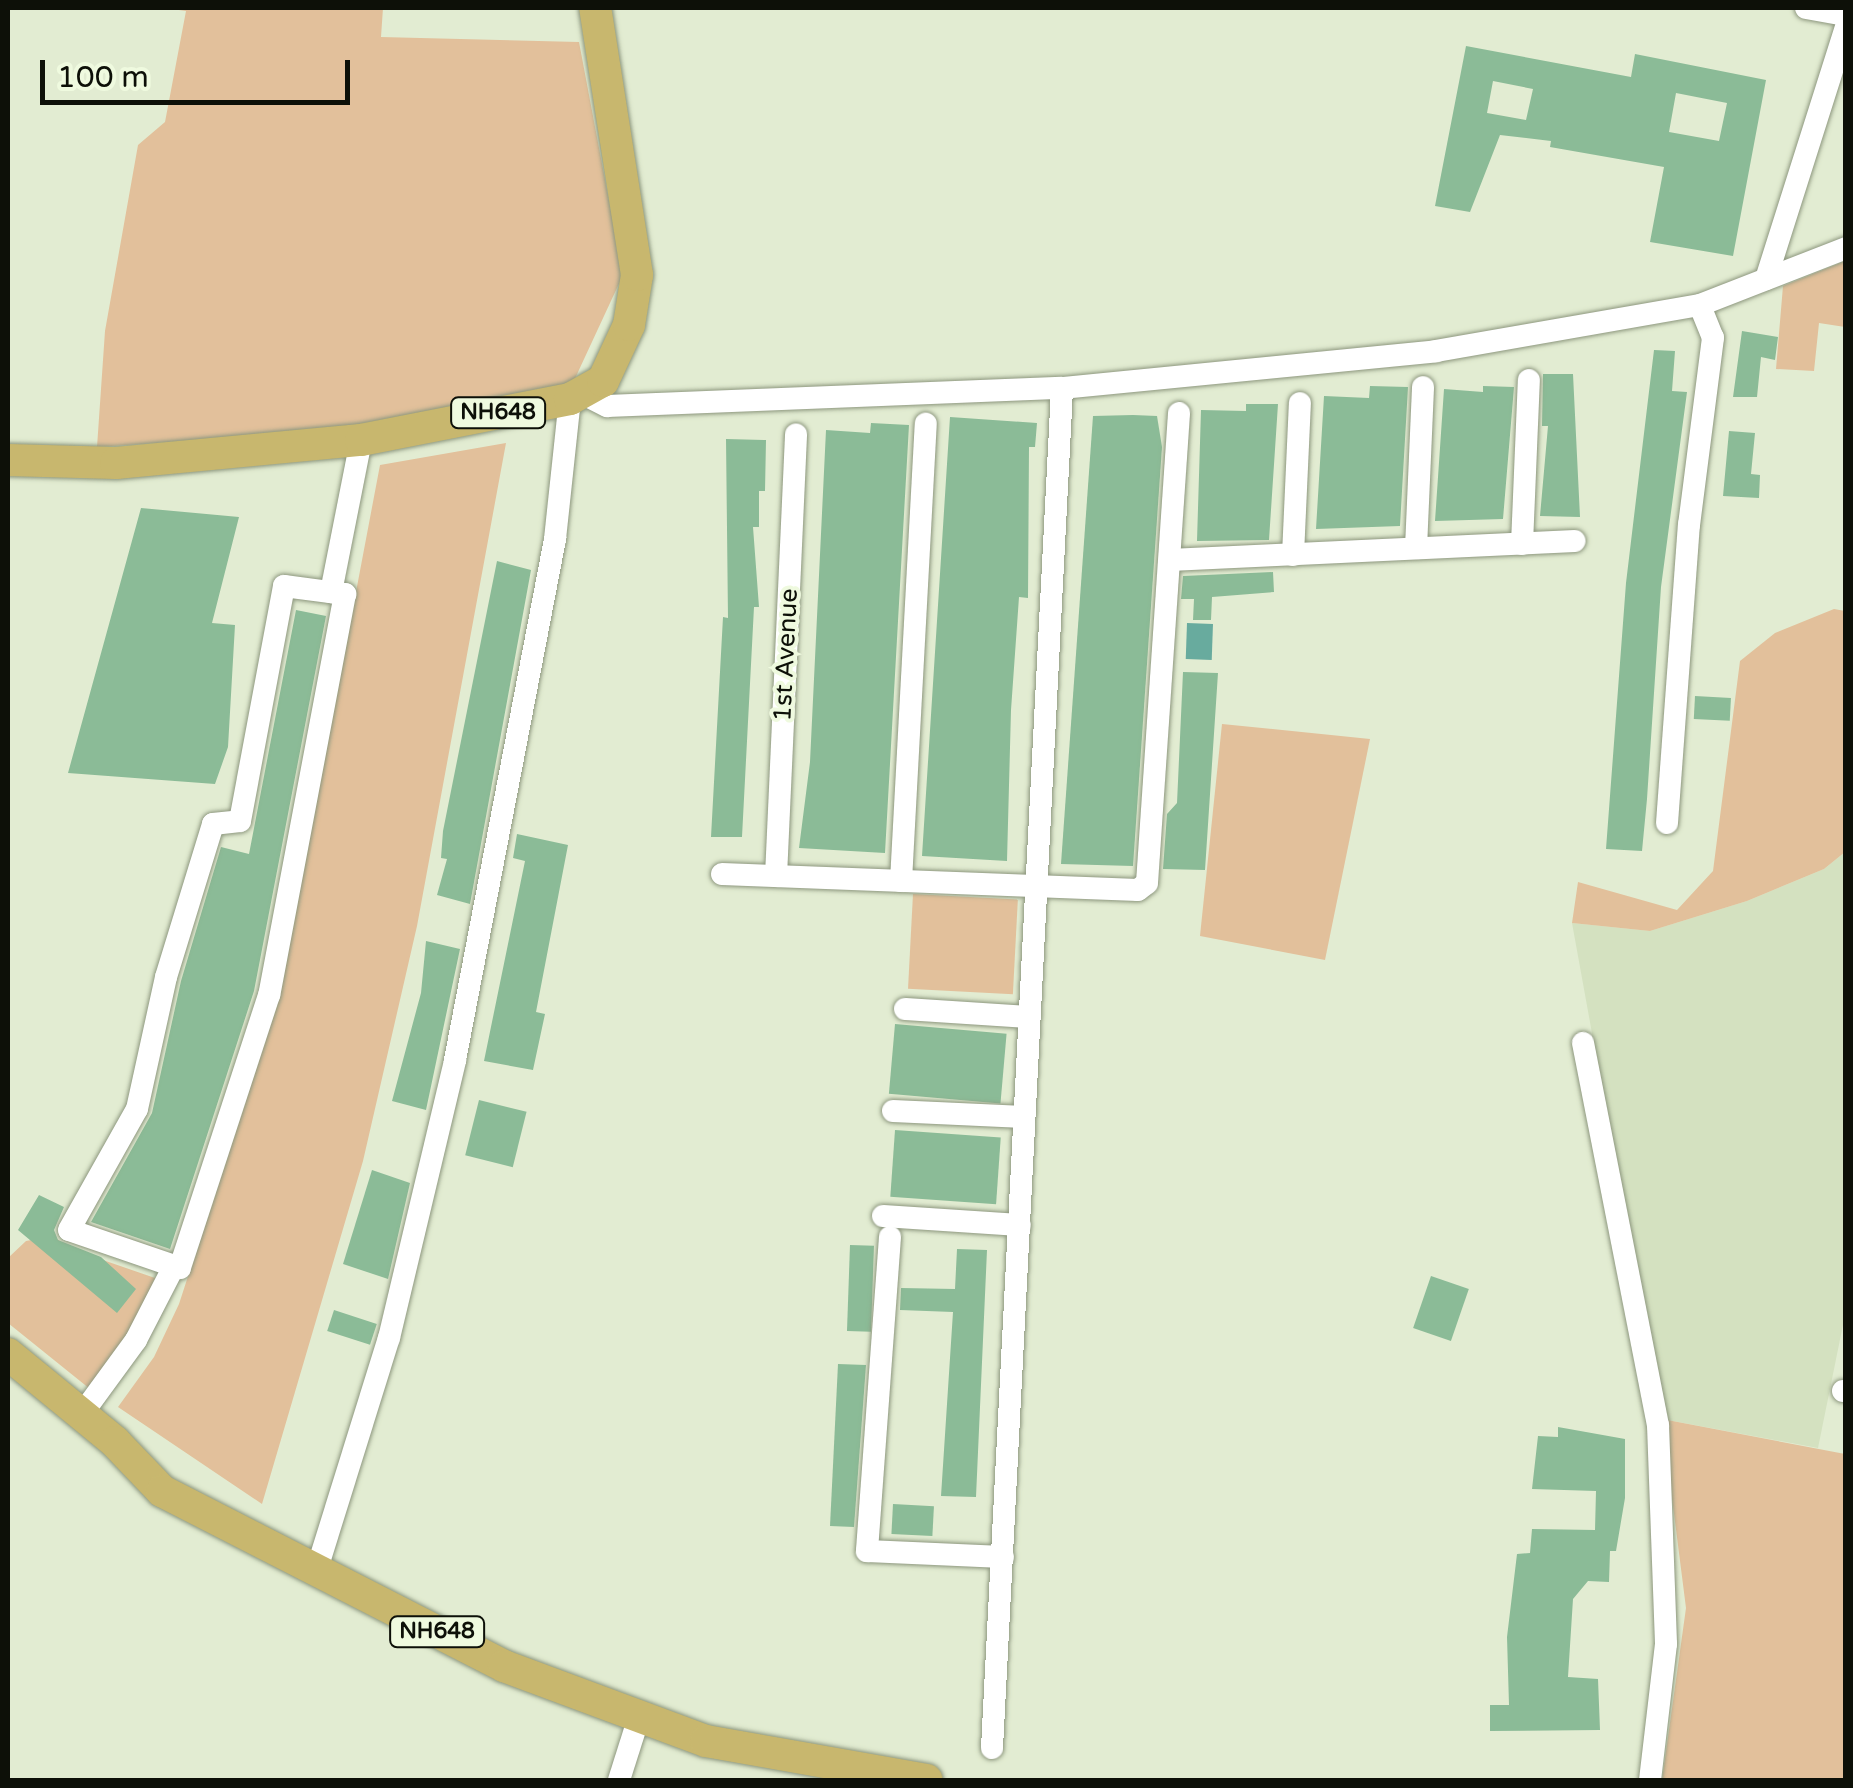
<!DOCTYPE html>
<style>
body{margin:0}
#map{position:relative;width:1853px;height:1788px;overflow:hidden;background:#e2ecd2;font-family:"Varela Round",sans-serif}
div>[style]{position:absolute}
.built>*{inset:0;background:#d4e1c0}
.green>*{inset:0;background:#e2c09b;transform-origin:0 0}
.water>*{inset:0;background:#68ab9e;transform-origin:0 0}
.building>*{inset:0;background:#8bbb97;transform-origin:0 0}
.roads{filter:drop-shadow(0 0 2px #8d977e) drop-shadow(0 0 2px #8d977e)}
.minor>*{height:22px;margin:-11px;padding:0 11px;transform-origin:11px;border-radius:11px;background:#fff}
.highway>*{height:32px;margin:-16px;padding:0 16px;transform-origin:16px;border-radius:16px;background:#c8b76e}
span{translate:-50% -50%;white-space:nowrap;text-align:center;line-height:1.15;-webkit-text-stroke:8px #effadf;paint-order:stroke}
.shield-label span{padding:2px 8px;background:#effadf;border:2px solid;border-radius:8px;-webkit-text-stroke-width:0}
.shield-label{font-size:22px;color:#0d1008;font-weight:700}
.street-label{font-size:25px;color:#0d1008}
.frame{position:absolute;inset:0;border:10px solid #0d1008;pointer-events:none}
.scale{position:absolute;left:40px;top:60px;width:310px;height:45px;box-sizing:border-box;border:5px solid #0d1008;border-top:0;padding-left:12px;font-size:30px;line-height:35px;white-space:nowrap;color:#0d1008;-webkit-text-stroke:8px #effadf;paint-order:stroke}
</style>
<div id="map">
<div class="built">
<i style="clip-path:polygon(1845px 852px,1846px 1310px,1818px 1448px,1662px 1419px,1572px 923px,1650px 931px,1747px 901px,1824px 869px)"></i>
</div>
<div class="green">
<i style="clip-path:polygon(164px 8px,383px 8px,381px 37px,579px 42px,623px 275px,572px 385px,333px 431px,97px 447px,105px 331px,138px 145px,165px 122px,186px 11px)"></i>
<i style="clip-path:polygon(1845px 261px,1845px 327px,1819px 323px,1814px 371px,1776px 369px,1783px 286px)"></i>
<i style="clip-path:polygon(506px 443px,417px 926px,363px 1161px,262px 1504px,118px 1407px,154px 1357px,179px 1304px,280px 994px,380px 465px)"></i>
<i style="clip-path:polygon(1834px 609px,1845px 611px,1845px 852px,1824px 869px,1747px 901px,1650px 931px,1572px 923px,1578px 882px,1677px 910px,1713px 871px,1740px 661px,1775px 633px)"></i>
<i style="clip-path:polygon(1222px 724px,1370px 739px,1325px 960px,1200px 936px)"></i>
<i style="left:913px;top:894px;width:105px;height:95px;rotate:3deg"></i>
<i style="clip-path:polygon(53px 1236px,71px 1249px,155px 1278px,133px 1335px,90px 1389px,8px 1323px,8px 1258px,26px 1241px)"></i>
<i style="clip-path:polygon(1662px 1419px,1845px 1454px,1843px 1780px,1662px 1780px,1686px 1608px)"></i>
</div>
<div class="water">
<i style="left:1187px;top:623px;width:26px;height:36px;rotate:2deg"></i>
</div>
<div class="building">
<i style="clip-path:polygon(evenodd,1466px 46px,1631px 77px,1635px 54px,1766px 80px,1733px 256px,1650px 242px,1664px 167px,1550px 147px,1551px 141px,1500px 135px,1470px 212px,1435px 206px,1466px 46px,1493px 81px,1533px 89px,1526px 120px,1487px 113px,1493px 81px,1466px 46px,1676px 93px,1727px 103px,1719px 141px,1669px 132px,1676px 93px)"></i>
<i style="clip-path:polygon(1742px 331px,1778px 337px,1775px 360px,1761px 357px,1757px 397px,1733px 397px)"></i>
<i style="clip-path:polygon(1654px 350px,1675px 351px,1672px 391px,1687px 392px,1661px 587px,1647px 799px,1642px 851px,1606px 849px,1626px 583px)"></i>
<i style="clip-path:polygon(1543px 374px,1573px 374px,1580px 517px,1540px 516px,1548px 426px,1542px 426px)"></i>
<i style="clip-path:polygon(1370px 386px,1408px 387px,1400px 526px,1316px 529px,1324px 396px,1369px 398px)"></i>
<i style="clip-path:polygon(1483px 386px,1514px 387px,1503px 519px,1435px 521px,1444px 389px,1483px 392px)"></i>
<i style="clip-path:polygon(1246px 404px,1278px 404px,1269px 540px,1197px 541px,1201px 410px,1246px 411px)"></i>
<i style="clip-path:polygon(1133px 415px,1157px 416px,1162px 447px,1133px 866px,1061px 864px,1093px 416px)"></i>
<i style="clip-path:polygon(950px 417px,1037px 423px,1035px 447px,1029px 447px,1028px 598px,1019px 597px,1011px 710px,1007px 861px,922px 856px)"></i>
<i style="clip-path:polygon(871px 423px,909px 425px,885px 853px,799px 848px,810px 762px,826px 430px,870px 433px)"></i>
<i style="clip-path:polygon(1729px 431px,1755px 433px,1751px 474px,1760px 475px,1759px 498px,1723px 496px)"></i>
<i style="clip-path:polygon(726px 439px,766px 440px,765px 491px,759px 491px,759px 527px,753px 527px,759px 607px,754px 607px,742px 837px,711px 837px,723px 617px,728px 618px)"></i>
<i style="clip-path:polygon(141px 508px,239px 517px,212px 623px,235px 625px,228px 747px,215px 784px,68px 773px)"></i>
<i style="clip-path:polygon(497px 561px,531px 570px,470px 904px,437px 895px,447px 859px,441px 858px,443px 831px)"></i>
<i style="clip-path:polygon(1273px 572px,1274px 592px,1212px 597px,1211px 620px,1193px 620px,1194px 599px,1181px 599px,1183px 576px)"></i>
<i style="clip-path:polygon(296px 610px,326px 616px,254px 991px,170px 1249px,91px 1222px,152px 1113px,181px 981px,221px 847px,249px 854px)"></i>
<i style="clip-path:polygon(1183px 672px,1218px 673px,1205px 870px,1163px 869px,1167px 814px,1177px 803px)"></i>
<i style="left:1695px;top:696px;width:36px;height:23px;rotate:3deg"></i>
<i style="clip-path:polygon(517px 834px,568px 845px,536px 1012px,545px 1014px,533px 1070px,484px 1061px,525px 861px,513px 858px)"></i>
<i style="clip-path:polygon(426px 941px,460px 949px,426px 1110px,392px 1101px,421px 993px)"></i>
<i style="left:895px;top:1024px;width:112px;height:70px;rotate:5deg"></i>
<i style="left:479px;top:1100px;width:49px;height:57px;rotate:14deg"></i>
<i style="left:895px;top:1130px;width:106px;height:67px;rotate:4deg"></i>
<i style="clip-path:polygon(372px 1170px,410px 1183px,388px 1279px,343px 1264px)"></i>
<i style="clip-path:polygon(39px 1195px,64px 1207px,54px 1230px,58px 1240px,101px 1257px,136px 1289px,117px 1313px,18px 1230px)"></i>
<i style="left:850px;top:1245px;width:24px;height:86px;rotate:2deg"></i>
<i style="clip-path:polygon(957px 1249px,987px 1250px,976px 1497px,941px 1496px,953px 1312px,900px 1310px,901px 1288px,955px 1289px)"></i>
<i style="left:1431px;top:1276px;width:40px;height:55px;rotate:19deg"></i>
<i style="left:334px;top:1310px;width:45px;height:22px;rotate:18deg"></i>
<i style="clip-path:polygon(838px 1364px,866px 1365px,854px 1527px,830px 1526px)"></i>
<i style="clip-path:polygon(1558px 1427px,1625px 1439px,1625px 1498px,1616px 1551px,1610px 1551px,1609px 1582px,1588px 1581px,1573px 1599px,1568px 1677px,1598px 1679px,1600px 1730px,1490px 1731px,1490px 1705px,1509px 1705px,1507px 1637px,1517px 1554px,1530px 1553px,1532px 1529px,1595px 1530px,1596px 1491px,1532px 1489px,1538px 1436px,1558px 1437px)"></i>
<i style="left:893px;top:1504px;width:41px;height:30px;rotate:3deg"></i>
</div>
<div class="roads">
<div class="minor">
<i style="left:1806px;top:8px;width:41px;rotate:9.9deg"></i>
<i style="left:1766px;top:279px;width:264px;rotate:-72.4deg"></i>
<i style="left:583px;top:394px;width:27px;rotate:27deg"></i>
<i style="left:607px;top:406px;width:455px;rotate:-2.3deg"></i>
<i style="left:1062px;top:388px;width:376px;rotate:-5.6deg"></i>
<i style="left:1436px;top:351px;width:268px;rotate:-9.9deg"></i>
<i style="left:1700px;top:305px;width:157px;rotate:-21.3deg"></i>
<i style="left:1522px;top:544px;width:164px;rotate:-87.6deg"></i>
<i style="left:1416px;top:548px;width:161px;rotate:-87.5deg"></i>
<i style="left:1293px;top:555px;width:152px;rotate:-87.4deg"></i>
<i style="left:1170px;top:560px;width:405px;rotate:-2.7deg"></i>
<i style="left:284px;top:586px;width:62px;rotate:7.5deg"></i>
<i style="left:345px;top:594px;width:408px;rotate:100.7deg"></i>
<i style="left:269px;top:995px;width:287px;rotate:108.1deg"></i>
<i style="left:180px;top:1268px;width:117px;rotate:-161.1deg"></i>
<i style="left:69px;top:1230px;width:139px;rotate:-60.7deg"></i>
<i style="left:137px;top:1109px;width:135px;rotate:-77.6deg"></i>
<i style="left:166px;top:977px;width:160px;rotate:-72.9deg"></i>
<i style="left:213px;top:824px;width:27px;rotate:-6deg"></i>
<i style="left:240px;top:821px;width:239px;rotate:-79.4deg"></i>
<i style="left:331px;top:592px;width:155px;rotate:-78.8deg"></i>
<i style="left:1667px;top:823px;width:299px;rotate:-85.8deg"></i>
<i style="left:1689px;top:525px;width:189px;rotate:-82.7deg"></i>
<i style="left:1713px;top:338px;width:35px;rotate:-112deg"></i>
<i style="left:722px;top:874px;width:416px;rotate:2.2deg"></i>
<i style="left:1138px;top:890px;width:11px;rotate:-38deg"></i>
<i style="left:1147px;top:883px;width:471px;rotate:-86.1deg"></i>
<i style="left:776px;top:876px;width:442px;rotate:-87.4deg"></i>
<i style="left:901px;top:881px;width:458px;rotate:-86.9deg"></i>
<i style="left:905px;top:1009px;width:124px;rotate:3.7deg"></i>
<i style="left:1583px;top:1043px;width:389px;rotate:78.9deg"></i>
<i style="left:1658px;top:1425px;width:219px;rotate:87.9deg"></i>
<i style="left:1666px;top:1644px;width:137px;rotate:96.7deg"></i>
<i style="left:893px;top:1111px;width:131px;rotate:2.6deg"></i>
<i style="left:883px;top:1216px;width:137px;rotate:3.8deg"></i>
<i style="left:890px;top:1237px;width:315px;rotate:94.2deg"></i>
<i style="left:867px;top:1551px;width:136px;rotate:2.5deg"></i>
<i style="left:1843px;top:1391px;width:3px"></i>
<i style="left:82px;top:1414px;width:92px;rotate:-53.9deg"></i>
<i style="left:136px;top:1340px;width:83px;rotate:-62.8deg"></i>
<i style="left:316px;top:1572px;width:245px;rotate:-72.7deg"></i>
<i style="left:389px;top:1338px;width:286px;rotate:-76.6deg"></i>
<i style="left:455px;top:1060px;width:531px;rotate:-79.13deg"></i>
<i style="left:555px;top:539px;width:141px;rotate:-83.9deg"></i>
<i style="left:992px;top:1748px;width:1362px;rotate:-87.05deg"></i>
<i style="left:619px;top:1780px;width:66px;rotate:-72.4deg"></i>
</div>
<div class="highway">
<i style="left:8px;top:460px;width:108px;rotate:1.6deg"></i>
<i style="left:116px;top:463px;width:246px;rotate:-5.4deg"></i>
<i style="left:361px;top:440px;width:213px;rotate:-11.1deg"></i>
<i style="left:570px;top:399px;width:38px;rotate:-29deg"></i>
<i style="left:603px;top:381px;width:62px;rotate:-65.1deg"></i>
<i style="left:629px;top:325px;width:51px;rotate:-80.9deg"></i>
<i style="left:637px;top:275px;width:270px;rotate:-98.9deg"></i>
<i style="left:8px;top:1354px;width:139px;rotate:39.4deg"></i>
<i style="left:115px;top:1442px;width:68px;rotate:46.2deg"></i>
<i style="left:162px;top:1491px;width:384px;rotate:27.1deg"></i>
<i style="left:504px;top:1666px;width:215px;rotate:20.4deg"></i>
<i style="left:706px;top:1741px;width:224px;rotate:10deg"></i>
</div>
</div>
<div class="shield-label">
<span style="left:498px;top:413px">NH648</span>
<span style="left:437px;top:1632px">NH648</span>
</div>
<div class="street-label">
<span style="left:786px;top:655px;rotate:-87deg">1st Avenue</span>
</div>
<div class="frame"></div>
<div class="scale">100 m</div>
</div>
